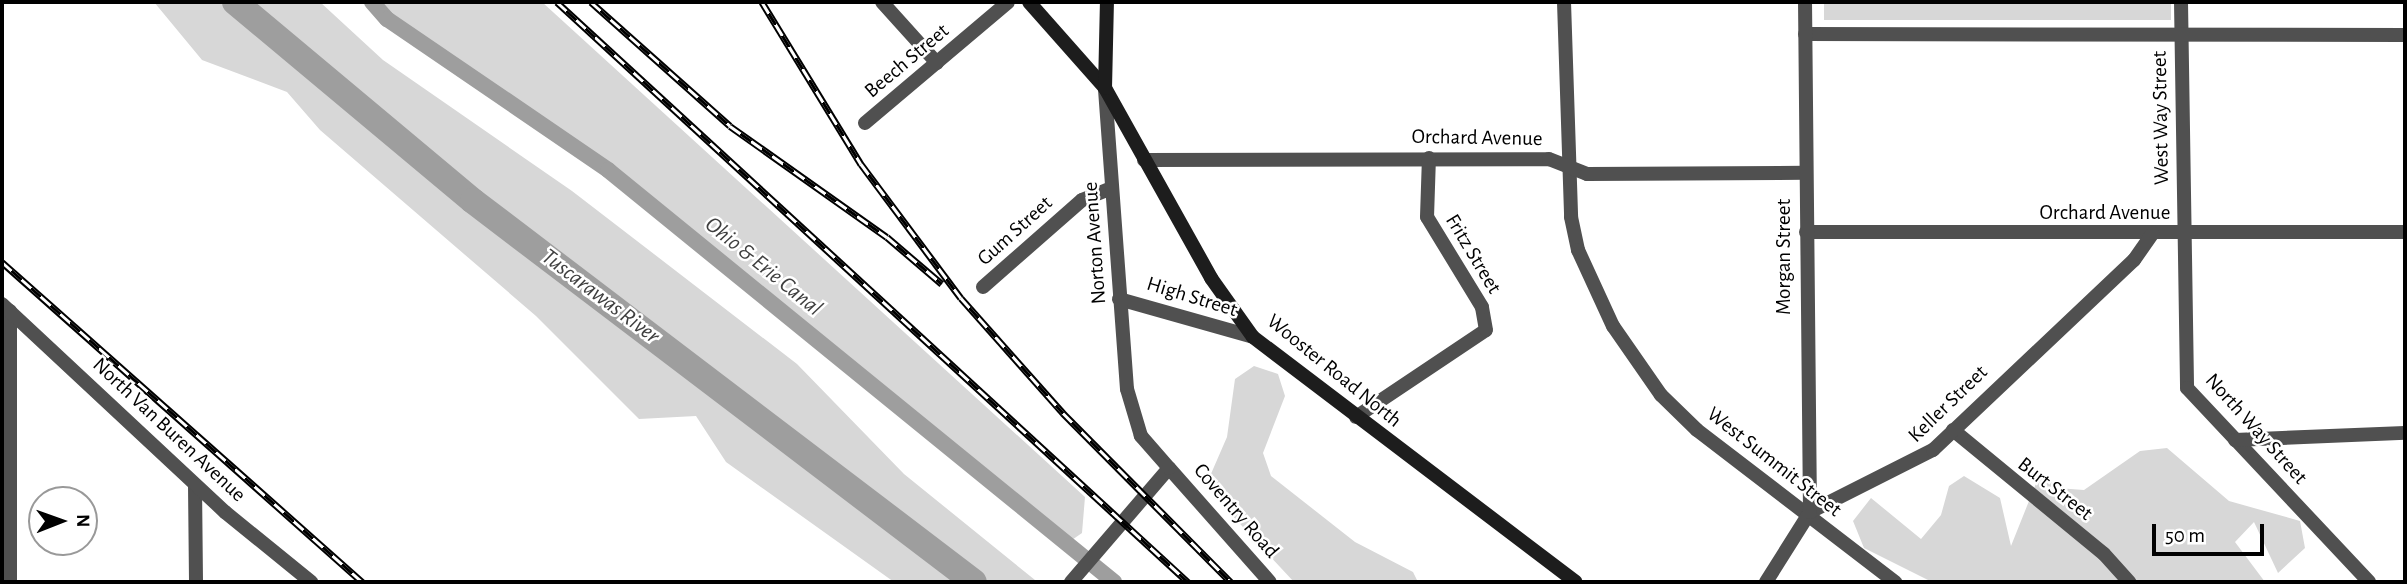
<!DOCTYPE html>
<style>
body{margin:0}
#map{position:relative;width:2407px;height:584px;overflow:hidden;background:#fff;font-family:"Alegreya Sans",sans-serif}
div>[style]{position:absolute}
.green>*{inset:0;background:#d7d7d7;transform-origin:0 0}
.canal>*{height:16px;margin:-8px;padding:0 8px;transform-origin:8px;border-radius:8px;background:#9e9e9e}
.river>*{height:26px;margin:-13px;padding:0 13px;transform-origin:13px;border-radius:13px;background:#9e9e9e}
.minor>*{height:14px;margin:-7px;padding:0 7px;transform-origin:7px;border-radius:7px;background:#505050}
.tertiary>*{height:14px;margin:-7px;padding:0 7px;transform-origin:7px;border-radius:7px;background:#505050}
.secondary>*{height:14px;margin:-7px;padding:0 7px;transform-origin:7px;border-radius:7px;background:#1d1d1d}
.rail>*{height:7px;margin-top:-3.5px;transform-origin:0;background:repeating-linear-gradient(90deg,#fff 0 13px,#000 0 26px);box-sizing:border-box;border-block:2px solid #000}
span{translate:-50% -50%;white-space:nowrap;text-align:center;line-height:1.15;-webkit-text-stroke:5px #fff;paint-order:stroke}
.street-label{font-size:21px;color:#000}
.water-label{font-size:23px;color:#3f3f3f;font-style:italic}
.frame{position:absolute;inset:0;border:4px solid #000;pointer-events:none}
.north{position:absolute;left:28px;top:486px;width:70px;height:70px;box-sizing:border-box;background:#fff;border:2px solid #999;border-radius:50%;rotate:89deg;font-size:19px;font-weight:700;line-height:28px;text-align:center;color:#000}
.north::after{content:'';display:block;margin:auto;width:24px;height:32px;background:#000;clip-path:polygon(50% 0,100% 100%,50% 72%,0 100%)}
.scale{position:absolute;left:2152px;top:524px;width:112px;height:32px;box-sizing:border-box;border:4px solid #000;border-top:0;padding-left:9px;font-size:21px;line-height:24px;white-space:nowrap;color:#000;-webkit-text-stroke:5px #fff;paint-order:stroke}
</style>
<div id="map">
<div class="green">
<i style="clip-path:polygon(154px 2px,320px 2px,383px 60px,572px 191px,797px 364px,904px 474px,1035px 580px,894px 582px,726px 462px,696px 416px,639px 419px,536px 316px,320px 130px,287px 92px,202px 60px)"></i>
<i style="clip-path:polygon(373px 2px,542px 2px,1085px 497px,1082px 533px,1066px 544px,608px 170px,387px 19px)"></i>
<i style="left:1824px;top:2px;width:347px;height:18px"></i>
<i style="clip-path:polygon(1254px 366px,1278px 374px,1285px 396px,1263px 453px,1271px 476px,1355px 542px,1413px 572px,1418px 582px,1294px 582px,1216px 498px,1207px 483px,1227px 437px,1235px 379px)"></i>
<i style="clip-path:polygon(2167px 448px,2229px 501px,2300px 521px,2305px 548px,2278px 573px,2254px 522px,2235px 542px,2265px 582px,1932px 582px,1864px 548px,1853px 521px,1871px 498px,1921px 539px,1941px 515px,1949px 486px,1964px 476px,2000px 498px,2011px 546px,2041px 471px,2057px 488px,2084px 490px,2140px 451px)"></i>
</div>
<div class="canal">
<i style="left:372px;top:2px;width:23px;rotate:49deg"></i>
<i style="left:387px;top:19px;width:268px;rotate:34.3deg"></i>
<i style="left:608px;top:170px;width:653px;rotate:39.15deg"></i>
</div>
<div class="river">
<i style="left:235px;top:2px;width:310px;rotate:39.9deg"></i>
<i style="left:473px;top:201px;width:629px;rotate:37.25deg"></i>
</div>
<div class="minor">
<i style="left:882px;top:2px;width:82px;rotate:48deg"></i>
<i style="left:1564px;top:2px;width:215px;rotate:88.1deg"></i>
<i style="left:1571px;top:217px;width:34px;rotate:78deg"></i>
<i style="left:1578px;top:250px;width:84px;rotate:65.3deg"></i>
<i style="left:1613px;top:326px;width:84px;rotate:55.2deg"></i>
<i style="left:1661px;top:395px;width:50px;rotate:44.2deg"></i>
<i style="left:1697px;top:430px;width:250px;rotate:37.5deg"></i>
<i style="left:2181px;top:2px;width:386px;rotate:89.1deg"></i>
<i style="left:2187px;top:388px;width:266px;rotate:46.8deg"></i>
<i style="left:1805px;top:34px;width:600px;rotate:0.1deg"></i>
<i style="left:865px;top:123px;width:187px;rotate:-40.2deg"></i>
<i style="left:1144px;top:160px;width:405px;rotate:-0.1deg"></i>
<i style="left:1549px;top:159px;width:41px;rotate:21.5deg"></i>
<i style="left:1587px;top:174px;width:218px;rotate:-0.3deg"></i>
<i style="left:1806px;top:232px;width:599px"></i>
<i style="left:983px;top:287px;width:132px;rotate:-41.3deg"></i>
<i style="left:1082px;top:200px;width:32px;rotate:-22deg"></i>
<i style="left:1119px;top:299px;width:139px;rotate:15.8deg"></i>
<i style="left:10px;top:311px;width:271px;rotate:90deg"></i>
<i style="left:1356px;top:417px;width:156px;rotate:-33.8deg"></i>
<i style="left:1486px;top:330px;width:23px;rotate:-100deg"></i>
<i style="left:1482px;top:307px;width:105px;rotate:-121.4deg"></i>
<i style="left:1427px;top:217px;width:59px;rotate:-88.1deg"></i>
<i style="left:1953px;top:430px;width:195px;rotate:39.4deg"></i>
<i style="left:2104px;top:554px;width:38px;rotate:48deg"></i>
<i style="left:2235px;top:440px;width:170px;rotate:-2.4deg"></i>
<i style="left:1169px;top:468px;width:152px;rotate:48.5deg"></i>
<i style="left:195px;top:485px;width:97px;rotate:89.4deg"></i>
<i style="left:1810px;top:512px;width:138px;rotate:-26.8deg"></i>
<i style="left:1933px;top:450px;width:277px;rotate:-43.4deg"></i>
<i style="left:2134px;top:260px;width:32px;rotate:-55deg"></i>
<i style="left:1766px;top:582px;width:83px;rotate:-57.8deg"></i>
<i style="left:1810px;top:512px;width:510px;rotate:-90.56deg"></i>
</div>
<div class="tertiary">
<i style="left:2px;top:304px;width:305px;rotate:43deg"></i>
<i style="left:225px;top:512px;width:111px;rotate:39.1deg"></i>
<i style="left:1071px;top:582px;width:150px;rotate:-49.3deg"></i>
<i style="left:1169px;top:468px;width:43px;rotate:-131.2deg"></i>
<i style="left:1141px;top:436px;width:49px;rotate:-106.6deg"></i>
<i style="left:1127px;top:389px;width:302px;rotate:-94.2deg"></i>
</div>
<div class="secondary">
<i style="left:1029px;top:2px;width:115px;rotate:48.5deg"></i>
<i style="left:1105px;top:88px;width:218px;rotate:60.8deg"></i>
<i style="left:1211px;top:278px;width:72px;rotate:54.6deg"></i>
<i style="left:1253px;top:337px;width:405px;rotate:37.2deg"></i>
<i style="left:1105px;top:88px;width:86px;rotate:-88.7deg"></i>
</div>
<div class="rail">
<i style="left:557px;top:2px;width:857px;rotate:42.59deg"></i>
<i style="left:591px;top:2px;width:186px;rotate:41.7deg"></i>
<i style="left:730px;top:126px;width:192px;rotate:35.3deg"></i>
<i style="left:887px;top:237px;width:72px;rotate:40.5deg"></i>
<i style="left:762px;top:2px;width:190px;rotate:58.6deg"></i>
<i style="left:861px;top:164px;width:167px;rotate:53.3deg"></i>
<i style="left:961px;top:298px;width:154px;rotate:48.4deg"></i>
<i style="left:1063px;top:413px;width:238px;rotate:45.2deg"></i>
<i style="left:2px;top:262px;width:482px;rotate:41.6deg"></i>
</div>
<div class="street-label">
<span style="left:907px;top:61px;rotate:-40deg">Beech Street</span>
<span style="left:2161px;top:118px;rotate:-91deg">West Way Street</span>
<span style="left:1477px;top:138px;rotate:1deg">Orchard Avenue</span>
<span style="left:2105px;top:213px">Orchard Avenue</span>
<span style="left:1015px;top:231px;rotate:-42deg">Gum Street</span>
<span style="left:1095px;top:243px;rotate:-94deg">Norton Avenue</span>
<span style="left:1473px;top:254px;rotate:59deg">Fritz Street</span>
<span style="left:1784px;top:257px;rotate:-90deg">Morgan Street</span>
<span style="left:1192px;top:297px;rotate:17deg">High Street</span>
<span style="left:1334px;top:371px;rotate:39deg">Wooster Road North</span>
<span style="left:1948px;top:404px;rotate:-44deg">Keller Street</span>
<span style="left:2256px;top:429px;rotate:48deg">North Way Street</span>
<span style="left:169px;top:430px;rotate:43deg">North Van Buren Avenue</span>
<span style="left:1774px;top:462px;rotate:38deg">West Summit Street</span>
<span style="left:2055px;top:489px;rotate:38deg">Burt Street</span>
<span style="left:1236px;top:511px;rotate:49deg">Coventry Road</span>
</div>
<div class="water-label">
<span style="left:763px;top:267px;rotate:39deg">Ohio &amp; Erie Canal</span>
<span style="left:600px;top:297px;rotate:37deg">Tuscarawas River</span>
</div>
<div class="frame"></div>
<div class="north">N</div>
<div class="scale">50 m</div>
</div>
